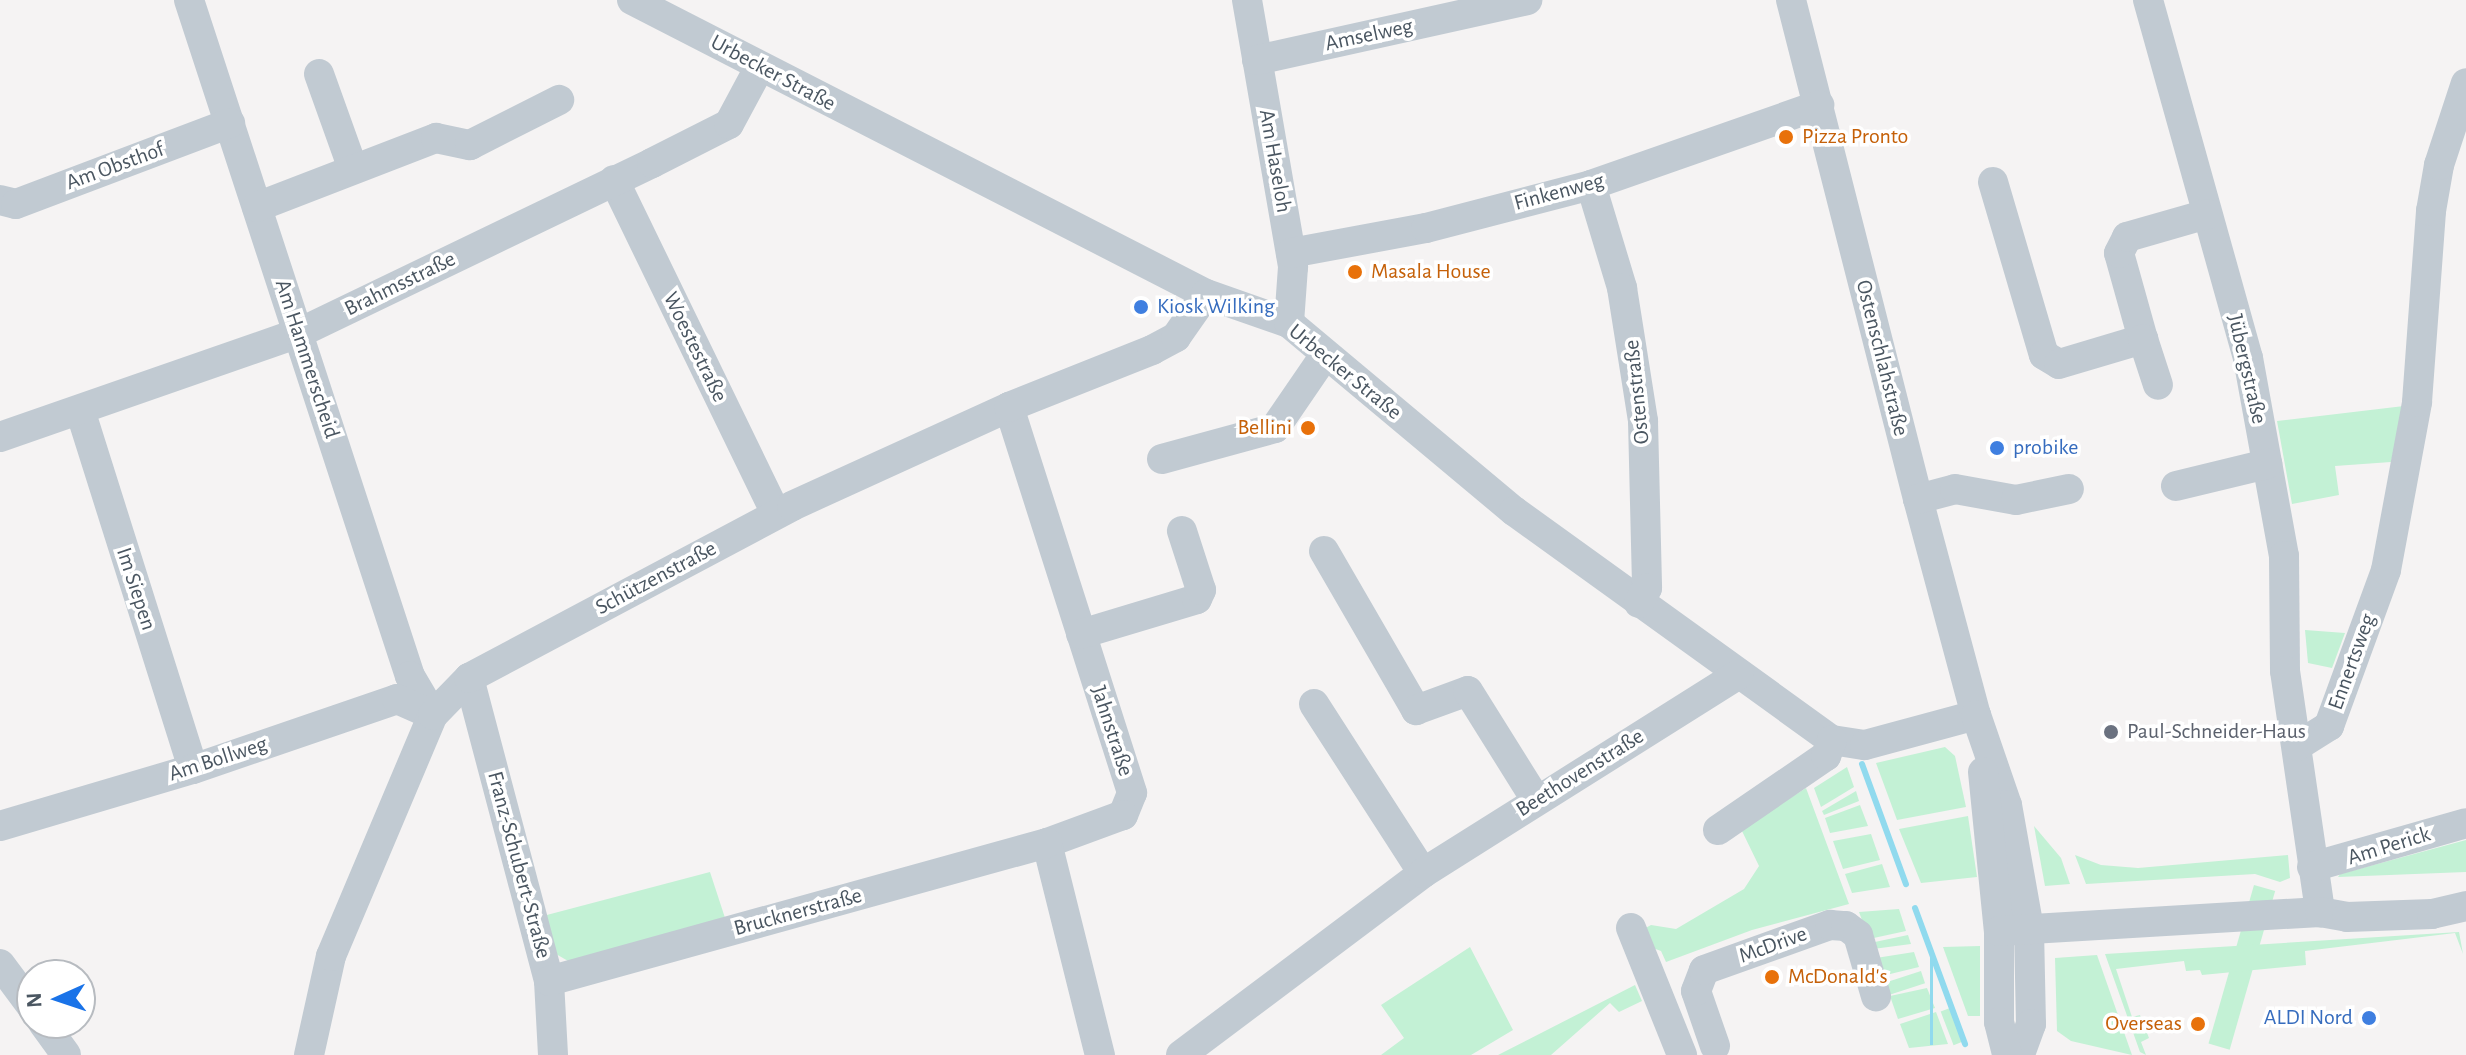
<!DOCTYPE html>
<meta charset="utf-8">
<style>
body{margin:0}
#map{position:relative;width:2466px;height:1055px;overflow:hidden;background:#f5f3f3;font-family:"Alegreya Sans",sans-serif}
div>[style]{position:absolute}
.green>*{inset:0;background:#c3f1d5;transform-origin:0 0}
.water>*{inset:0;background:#90daee;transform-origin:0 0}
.stream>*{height:6px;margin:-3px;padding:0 3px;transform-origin:3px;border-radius:3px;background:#90daee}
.minor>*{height:30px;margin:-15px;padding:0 15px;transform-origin:15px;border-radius:15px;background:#c1cad2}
.dots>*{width:22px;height:22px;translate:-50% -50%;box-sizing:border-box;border:4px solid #fff;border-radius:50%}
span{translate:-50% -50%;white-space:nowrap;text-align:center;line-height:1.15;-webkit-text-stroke:7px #fff;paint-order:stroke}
.street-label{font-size:22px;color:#4a5661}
.food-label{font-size:22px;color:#c56008}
.left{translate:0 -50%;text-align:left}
.right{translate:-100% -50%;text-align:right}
.shop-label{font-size:22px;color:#366cbe}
.worship-label{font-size:22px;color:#5b616d}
.north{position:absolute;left:16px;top:959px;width:80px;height:80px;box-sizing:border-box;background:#fff;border:2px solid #b7bbc0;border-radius:50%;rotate:267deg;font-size:22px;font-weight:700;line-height:32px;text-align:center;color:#4a5661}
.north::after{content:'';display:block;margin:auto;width:28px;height:36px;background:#1a73e8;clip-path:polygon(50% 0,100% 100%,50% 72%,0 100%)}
</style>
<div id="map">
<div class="green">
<i style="clip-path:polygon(2404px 406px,2391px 462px,2335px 466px,2339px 495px,2292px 504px,2277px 421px)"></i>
<i style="clip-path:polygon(2305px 630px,2345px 633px,2332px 668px,2308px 663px)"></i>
<i style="clip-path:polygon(1945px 747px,1955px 756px,1966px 807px,1897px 820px,1876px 763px)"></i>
<i style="clip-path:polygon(1847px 767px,1854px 787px,1821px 807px,1814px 788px)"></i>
<i style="clip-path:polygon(1806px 788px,1849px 904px,1752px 930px,1666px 962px,1661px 951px,1650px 947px,1642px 930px,1651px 925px,1676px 929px,1744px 889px,1759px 866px,1741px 829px)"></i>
<i style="clip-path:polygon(1856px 791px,1859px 801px,1824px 815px,1822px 811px)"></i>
<i style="clip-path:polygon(1860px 805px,1868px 826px,1830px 833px,1825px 818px)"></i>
<i style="clip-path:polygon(1968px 816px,1977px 877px,1921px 883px,1899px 829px)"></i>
<i style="clip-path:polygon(2034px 826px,2061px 858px,2070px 884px,2045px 886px)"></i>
<i style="clip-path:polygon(1871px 834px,1880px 860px,1843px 869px,1833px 841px)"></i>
<i style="clip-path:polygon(2466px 840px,2466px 872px,2338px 877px,2340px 874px)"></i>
<i style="clip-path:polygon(2075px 855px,2101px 865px,2138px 868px,2288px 855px,2290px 878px,2280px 882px,2255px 874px,2086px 884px)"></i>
<i style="clip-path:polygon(1882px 864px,1890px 887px,1852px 893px,1845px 874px)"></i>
<i style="clip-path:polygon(710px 872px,727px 924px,575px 965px,556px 954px,543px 916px)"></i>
<i style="left:2254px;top:885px;width:22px;height:165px;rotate:16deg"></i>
<i style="clip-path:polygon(1899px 909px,1906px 931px,1869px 939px,1859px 912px)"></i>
<i style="clip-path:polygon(2459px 932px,2463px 954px,2455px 933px,2305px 951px,2306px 965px,2202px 975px,2200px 970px,2186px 971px,2184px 961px,2116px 969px,2132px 1017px,2140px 1015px,2149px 1038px,2141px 1042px,2146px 1055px,2140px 1052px,2105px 954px)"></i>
<i style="clip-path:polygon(1908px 935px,1911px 944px,1873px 949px,1870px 943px)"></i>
<i style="clip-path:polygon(1980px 946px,1980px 1016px,1968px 1016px,1943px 947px)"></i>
<i style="clip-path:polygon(1470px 947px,1513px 1030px,1471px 1055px,1381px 1055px,1404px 1038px,1381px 1005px)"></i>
<i style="clip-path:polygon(1914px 952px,1919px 967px,1882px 976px,1876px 958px)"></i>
<i style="clip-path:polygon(2097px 955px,2132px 1055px,2071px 1041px,2057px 1031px,2055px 958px)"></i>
<i style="left:1921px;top:971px;width:13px;height:38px;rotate:72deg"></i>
<i style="clip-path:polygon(1635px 985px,1642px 1001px,1619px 1012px,1610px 1003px,1551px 1055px,1498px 1055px)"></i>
<i style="clip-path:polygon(1927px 988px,1935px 1008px,1898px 1019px,1890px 996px)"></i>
<i style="left:1950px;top:1008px;width:36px;height:10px;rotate:69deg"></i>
<i style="clip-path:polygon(1936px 1012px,1948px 1044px,1909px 1048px,1900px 1024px)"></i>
</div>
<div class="water">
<i style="left:1930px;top:948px;width:3px;height:97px"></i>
</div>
<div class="stream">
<i style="left:1862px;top:764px;width:128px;rotate:69.9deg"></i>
<i style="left:1915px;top:908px;width:145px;rotate:69.8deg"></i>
</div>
<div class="minor">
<i style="left:189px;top:0;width:711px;rotate:71.9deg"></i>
<i style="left:410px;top:676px;width:45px;rotate:59.5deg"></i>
<i style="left:632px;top:0;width:645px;rotate:27.12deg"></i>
<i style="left:1206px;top:294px;width:88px;rotate:19.3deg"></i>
<i style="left:1289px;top:323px;width:293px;rotate:39.9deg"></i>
<i style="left:1514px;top:511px;width:392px;rotate:35.8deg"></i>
<i style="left:1832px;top:740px;width:33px;rotate:9deg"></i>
<i style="left:1865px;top:745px;width:115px;rotate:-15.1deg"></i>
<i style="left:1247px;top:0;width:271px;rotate:80.2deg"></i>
<i style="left:1293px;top:267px;width:56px;rotate:94.1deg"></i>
<i style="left:1791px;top:0;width:515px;rotate:75.72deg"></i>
<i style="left:1918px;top:499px;width:224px;rotate:75deg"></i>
<i style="left:1976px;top:715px;width:95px;rotate:71deg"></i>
<i style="left:2007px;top:805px;width:126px;rotate:79.9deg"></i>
<i style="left:2029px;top:929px;width:95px;rotate:88.8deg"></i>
<i style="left:2031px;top:1024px;width:33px;rotate:110deg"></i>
<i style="left:2148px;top:0;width:372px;rotate:74.4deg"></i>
<i style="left:2248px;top:358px;width:201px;rotate:79.7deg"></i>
<i style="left:2284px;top:556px;width:115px;rotate:89.5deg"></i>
<i style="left:2285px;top:671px;width:244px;rotate:81.7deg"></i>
<i style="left:1257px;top:60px;width:277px;rotate:-12.5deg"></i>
<i style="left:319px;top:74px;width:101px;rotate:70.3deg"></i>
<i style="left:614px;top:180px;width:371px;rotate:64.1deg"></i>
<i style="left:1993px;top:182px;width:180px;rotate:73.6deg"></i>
<i style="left:2044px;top:355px;width:17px;rotate:31deg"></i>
<i style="left:2059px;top:364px;width:88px;rotate:-16.6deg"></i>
<i style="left:2143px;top:339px;width:89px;rotate:-105.6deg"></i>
<i style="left:2119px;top:253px;width:18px;rotate:-63deg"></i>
<i style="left:2127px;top:237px;width:83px;rotate:-16deg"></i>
<i style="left:1591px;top:185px;width:108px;rotate:73.2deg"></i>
<i style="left:1622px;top:288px;width:135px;rotate:81deg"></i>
<i style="left:1643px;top:421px;width:167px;rotate:88.6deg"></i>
<i style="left:1647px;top:588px;width:17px;rotate:118deg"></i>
<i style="left:0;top:200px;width:16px;rotate:14deg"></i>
<i style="left:16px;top:204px;width:229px;rotate:-20.7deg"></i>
<i style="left:257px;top:207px;width:192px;rotate:-21.1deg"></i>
<i style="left:436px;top:138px;width:35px;rotate:12deg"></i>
<i style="left:470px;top:145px;width:100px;rotate:-26.8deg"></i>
<i style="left:1291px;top:253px;width:137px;rotate:-10.5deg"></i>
<i style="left:1426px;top:228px;width:171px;rotate:-14.6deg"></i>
<i style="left:1591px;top:185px;width:242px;rotate:-19.3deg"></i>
<i style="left:2143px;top:339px;width:48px;rotate:71.9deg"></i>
<i style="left:1009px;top:407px;width:405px;rotate:72.3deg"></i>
<i style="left:1132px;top:793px;width:24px;rotate:112deg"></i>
<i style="left:1123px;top:815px;width:81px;rotate:159.8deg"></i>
<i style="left:1047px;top:843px;width:219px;rotate:76deg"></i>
<i style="left:80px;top:410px;width:376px;rotate:72.5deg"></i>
<i style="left:0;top:437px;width:317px;rotate:-19.2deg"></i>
<i style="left:299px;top:333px;width:392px;rotate:-25.7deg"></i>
<i style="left:652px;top:163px;width:86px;rotate:-26.9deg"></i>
<i style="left:729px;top:124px;width:64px;rotate:-61.8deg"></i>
<i style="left:1162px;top:459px;width:117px;rotate:-15.3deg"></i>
<i style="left:1275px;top:428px;width:88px;rotate:-55.6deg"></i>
<i style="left:2176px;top:486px;width:94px;rotate:-13.6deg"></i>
<i style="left:1918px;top:499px;width:38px;rotate:-15deg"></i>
<i style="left:1955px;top:489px;width:62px;rotate:10.2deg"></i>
<i style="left:2016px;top:500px;width:54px;rotate:-11.7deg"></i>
<i style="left:1324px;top:551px;width:184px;rotate:59.9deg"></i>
<i style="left:1416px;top:710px;width:55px;rotate:-20.1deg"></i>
<i style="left:1468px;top:691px;width:128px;rotate:58deg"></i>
<i style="left:1081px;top:634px;width:121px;rotate:-16.8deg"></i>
<i style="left:1197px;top:599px;width:10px;rotate:-66deg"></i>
<i style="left:1201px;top:590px;width:62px;rotate:-107.9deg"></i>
<i style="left:469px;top:678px;width:313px;rotate:75.2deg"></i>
<i style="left:549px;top:981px;width:74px;rotate:86.9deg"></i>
<i style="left:1314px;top:704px;width:201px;rotate:57.2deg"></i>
<i style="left:2297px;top:746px;width:38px;rotate:-32deg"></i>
<i style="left:2329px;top:726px;width:166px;rotate:-69.9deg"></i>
<i style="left:2386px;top:570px;width:171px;rotate:-79.5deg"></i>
<i style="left:2417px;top:402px;width:192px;rotate:-85.8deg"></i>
<i style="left:2431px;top:211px;width:47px;rotate:-80.1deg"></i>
<i style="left:2439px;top:165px;width:86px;rotate:-71.8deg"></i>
<i style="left:1983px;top:772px;width:160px;rotate:84.3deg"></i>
<i style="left:1999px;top:931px;width:91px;rotate:90deg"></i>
<i style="left:1999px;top:1022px;width:34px;rotate:76deg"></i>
<i style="left:0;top:826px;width:201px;rotate:-16.5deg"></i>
<i style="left:193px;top:769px;width:216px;rotate:-18.9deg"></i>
<i style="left:397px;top:699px;width:39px;rotate:24deg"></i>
<i style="left:1718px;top:830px;width:131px;rotate:-34.4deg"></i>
<i style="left:1826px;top:756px;width:17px;rotate:-69deg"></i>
<i style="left:2312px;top:867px;width:160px;rotate:-15.9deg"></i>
<i style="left:1631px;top:928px;width:137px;rotate:68.1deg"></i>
<i style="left:1999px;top:931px;width:322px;rotate:-3.4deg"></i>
<i style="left:2320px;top:912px;width:27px;rotate:10deg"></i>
<i style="left:2347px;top:917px;width:85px;rotate:-2deg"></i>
<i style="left:2432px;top:914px;width:35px;rotate:-13deg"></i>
<i style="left:0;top:964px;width:54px;rotate:53.3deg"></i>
<i style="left:549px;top:981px;width:517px;rotate:-15.49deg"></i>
<i style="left:43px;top:1023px;width:39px;rotate:54deg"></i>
<i style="left:1715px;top:1046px;width:58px;rotate:-109.1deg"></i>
<i style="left:1696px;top:991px;width:22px;rotate:-69deg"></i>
<i style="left:1704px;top:970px;width:134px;rotate:-19.7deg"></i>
<i style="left:1830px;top:925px;width:16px;rotate:4deg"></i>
<i style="left:1846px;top:926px;width:15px;rotate:37deg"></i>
<i style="left:1858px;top:935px;width:64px;rotate:73.6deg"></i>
<i style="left:309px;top:1055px;width:101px;rotate:-77.5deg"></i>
<i style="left:331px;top:956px;width:262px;rotate:-67.1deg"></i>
<i style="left:433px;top:715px;width:52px;rotate:-45.8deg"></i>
<i style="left:469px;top:678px;width:366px;rotate:-28deg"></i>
<i style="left:792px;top:506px;width:239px;rotate:-24.5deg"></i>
<i style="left:1009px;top:407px;width:154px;rotate:-21.7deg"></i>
<i style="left:1152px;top:350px;width:27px;rotate:-28deg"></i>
<i style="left:1176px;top:337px;width:52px;rotate:-55.1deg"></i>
<i style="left:1181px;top:1055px;width:303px;rotate:-36.9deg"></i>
<i style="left:1423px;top:873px;width:373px;rotate:-32.2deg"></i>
</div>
<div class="dots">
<i style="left:1786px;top:137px;background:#e8710a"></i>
<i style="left:1355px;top:272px;background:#e8710a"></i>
<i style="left:1141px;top:307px;background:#3f7fe0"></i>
<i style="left:1308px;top:428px;background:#e8710a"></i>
<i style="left:1997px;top:448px;background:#3f7fe0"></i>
<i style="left:2111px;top:732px;background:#6b7280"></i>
<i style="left:1772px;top:977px;background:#e8710a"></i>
<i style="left:2369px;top:1018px;background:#3f7fe0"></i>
<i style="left:2198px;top:1024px;background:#e8710a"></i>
</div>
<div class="street-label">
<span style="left:1369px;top:35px;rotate:-12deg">Amselweg</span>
<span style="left:773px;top:73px;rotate:28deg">Urbecker Straße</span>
<span style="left:1275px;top:161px;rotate:80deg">Am Haseloh</span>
<span style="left:115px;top:166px;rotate:-20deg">Am Obsthof</span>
<span style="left:1559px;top:192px;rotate:-15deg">Finkenweg</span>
<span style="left:400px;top:284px;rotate:-26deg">Brahmsstraße</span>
<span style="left:695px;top:347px;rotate:64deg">Woestestraße</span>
<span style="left:1882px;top:358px;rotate:76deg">Ostenschlahstraße</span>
<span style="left:307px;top:359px;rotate:72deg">Am Hammerscheid</span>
<span style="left:2247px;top:369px;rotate:77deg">Jübergstraße</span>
<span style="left:1345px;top:372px;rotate:39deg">Urbecker Straße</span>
<span style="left:1637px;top:392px;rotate:-96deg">Ostenstraße</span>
<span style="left:656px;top:578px;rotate:-28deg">Schützenstraße</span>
<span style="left:136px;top:589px;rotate:72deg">Im Siepen</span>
<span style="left:2352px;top:662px;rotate:-70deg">Ennertsweg</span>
<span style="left:1112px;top:731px;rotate:72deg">Jahnstraße</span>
<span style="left:218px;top:759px;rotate:-18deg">Am Bollweg</span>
<span style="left:1580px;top:773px;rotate:-32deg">Beethovenstraße</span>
<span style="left:2389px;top:846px;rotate:-17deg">Am Perick</span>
<span style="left:519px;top:865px;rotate:75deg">Franz-Schubert-Straße</span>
<span style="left:798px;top:912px;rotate:-15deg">Brucknerstraße</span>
<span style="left:1773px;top:945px;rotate:-20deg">McDrive</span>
</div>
<div class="food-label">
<span class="left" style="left:1802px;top:137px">Pizza Pronto</span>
<span class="left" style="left:1371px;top:272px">Masala House</span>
<span class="right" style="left:1292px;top:428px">Bellini</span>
<span class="left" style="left:1788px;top:977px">McDonald's</span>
<span class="right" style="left:2182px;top:1024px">Overseas</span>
</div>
<div class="shop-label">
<span class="left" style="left:1157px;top:307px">Kiosk Wilking</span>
<span class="left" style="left:2013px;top:448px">probike</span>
<span class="right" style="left:2353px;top:1018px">ALDI Nord</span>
</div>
<div class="worship-label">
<span class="left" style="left:2127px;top:732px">Paul-Schneider-Haus</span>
</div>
<div class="north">N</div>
</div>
